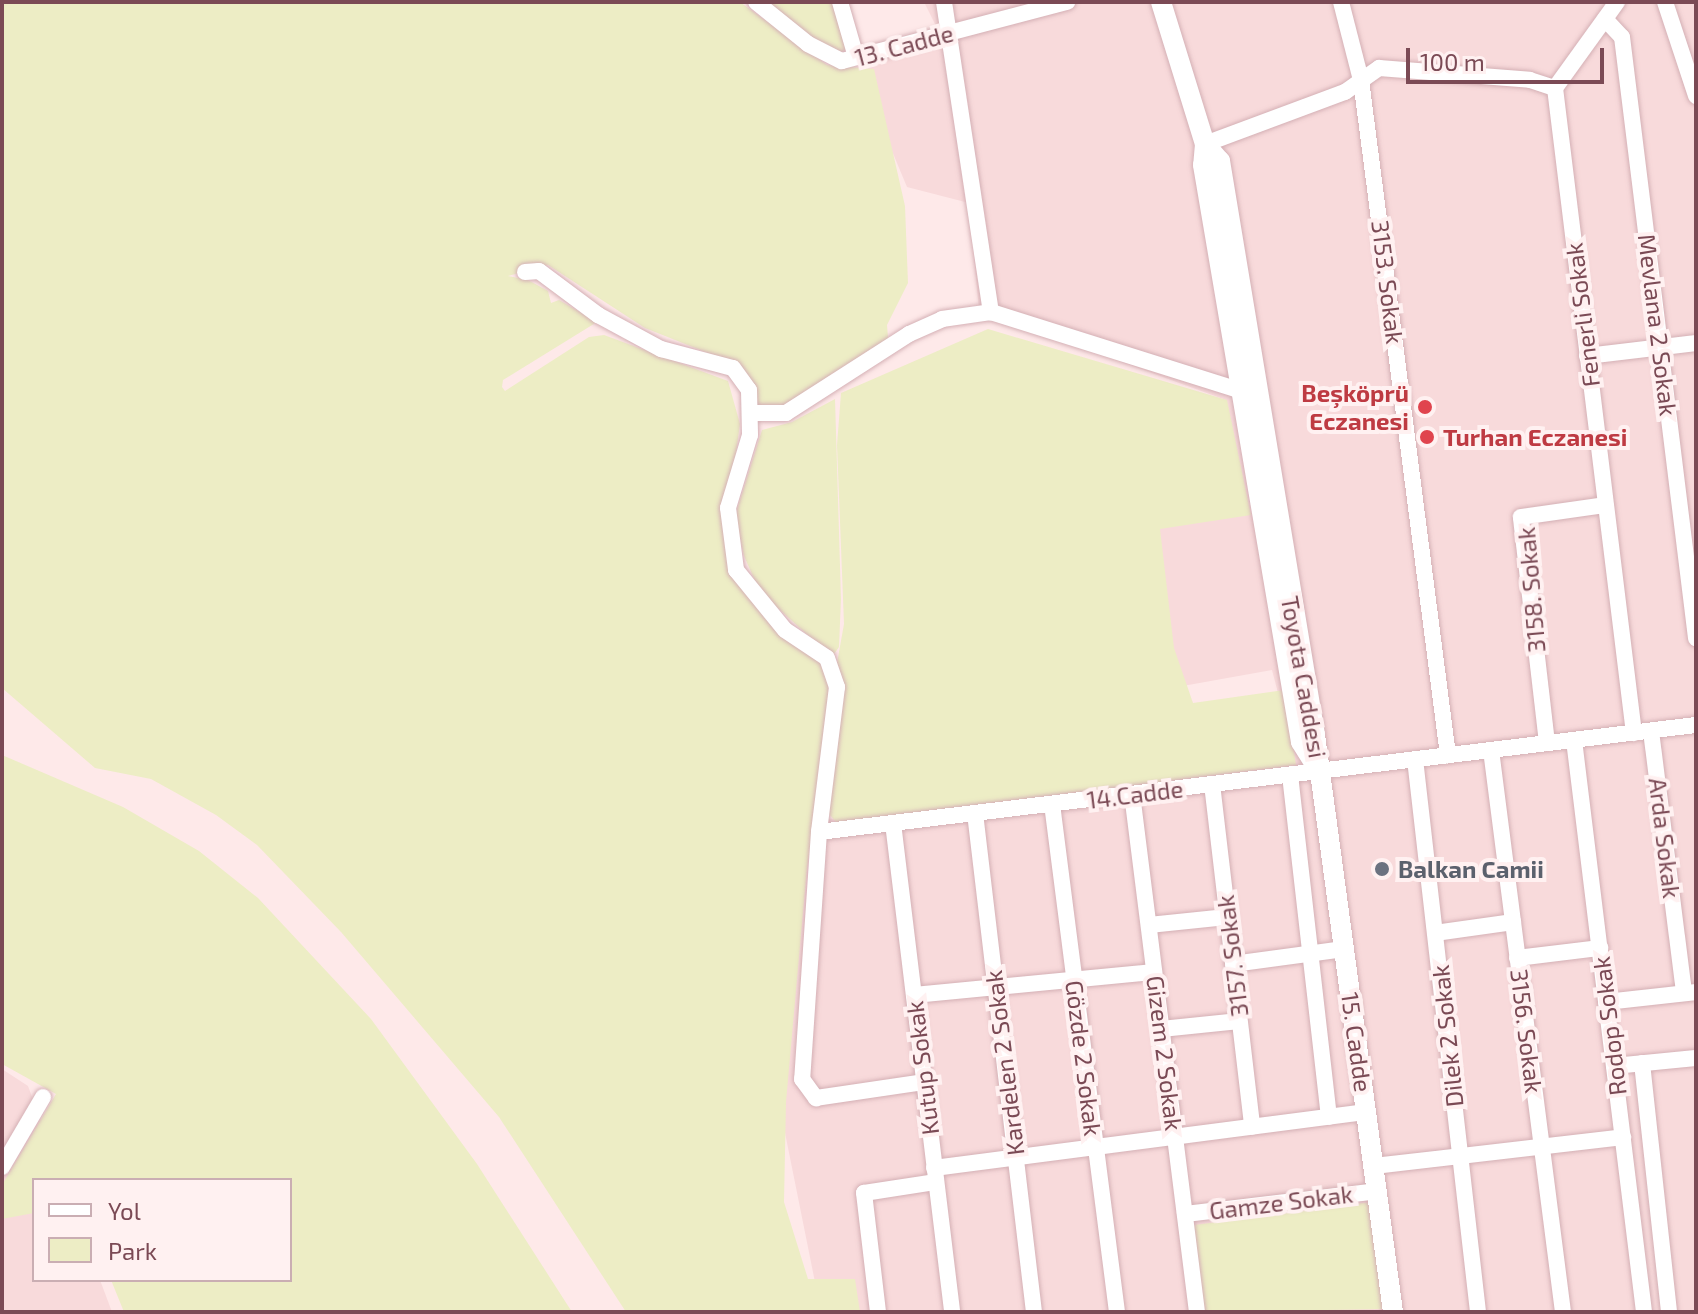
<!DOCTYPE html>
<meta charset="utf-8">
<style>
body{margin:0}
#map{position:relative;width:1698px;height:1314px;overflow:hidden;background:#fee9e9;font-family:"Exo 2",sans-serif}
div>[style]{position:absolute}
.residential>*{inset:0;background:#f8dadb}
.green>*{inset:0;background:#ededc5}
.roads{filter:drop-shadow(0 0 2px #d4b0b5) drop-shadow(0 0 2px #d4b0b5)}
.minor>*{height:16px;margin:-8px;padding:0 8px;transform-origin:8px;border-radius:8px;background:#fff}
.tertiary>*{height:20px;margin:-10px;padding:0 10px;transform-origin:10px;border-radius:10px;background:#fff}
.dots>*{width:22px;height:22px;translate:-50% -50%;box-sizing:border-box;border:4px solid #fff1f1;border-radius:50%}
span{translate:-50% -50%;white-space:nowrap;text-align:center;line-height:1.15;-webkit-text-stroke:8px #fff1f1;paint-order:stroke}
.street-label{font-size:24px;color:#7b4a55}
.health-label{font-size:24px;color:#be3a42;font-weight:700}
.right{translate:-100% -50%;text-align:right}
.left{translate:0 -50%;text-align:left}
.worship-label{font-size:24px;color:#5b616d;font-weight:700}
.frame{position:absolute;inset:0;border:4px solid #7b4a55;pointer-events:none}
.legend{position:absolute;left:32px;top:1178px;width:260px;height:104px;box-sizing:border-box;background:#fff1f1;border:2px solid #caaeb3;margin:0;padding:10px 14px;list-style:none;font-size:24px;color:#7b4a55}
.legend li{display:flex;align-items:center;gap:16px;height:40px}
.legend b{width:40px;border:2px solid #caaeb3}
.scale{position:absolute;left:1406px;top:48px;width:198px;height:36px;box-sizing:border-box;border:4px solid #7b4a55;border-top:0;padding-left:10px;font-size:24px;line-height:28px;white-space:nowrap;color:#7b4a55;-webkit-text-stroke:6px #fff1f1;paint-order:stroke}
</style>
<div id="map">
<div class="residential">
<i style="clip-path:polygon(924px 2px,1696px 2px,1696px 1312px,821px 1312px,777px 1093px,802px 823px,1294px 754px,1272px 670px,1166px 689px,1151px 523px,1226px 400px,979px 310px,969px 203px,907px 187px,856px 65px,942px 38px)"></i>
<i style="clip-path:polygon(2px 1069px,28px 1086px,63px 1180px,34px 1180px,34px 1280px,100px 1280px,112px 1312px,2px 1312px)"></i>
</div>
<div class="green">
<i style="clip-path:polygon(2px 2px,740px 2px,827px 65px,874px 69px,905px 206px,908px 283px,887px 325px,889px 349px,764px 418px,733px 363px,645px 328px,548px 265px,508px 276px,528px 280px,548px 291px,551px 303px,559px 300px,597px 322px,503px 380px,502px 387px,505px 391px,589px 337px,604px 335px,728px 381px,740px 424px,732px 482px,736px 571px,827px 668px,830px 709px,807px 868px,786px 1102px,784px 1202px,808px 1279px,855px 1279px,860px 1312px,626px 1312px,499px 1117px,341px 932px,257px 845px,216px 815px,151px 779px,95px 768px,2px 688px)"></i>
<i style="clip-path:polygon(760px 2px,833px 2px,847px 49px,838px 53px,809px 41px)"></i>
<i style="clip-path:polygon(988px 329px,1227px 400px,1251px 515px,1160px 529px,1174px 648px,1193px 703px,1285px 690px,1296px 765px,836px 822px,829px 814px,837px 663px,844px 624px,837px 445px,841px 393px)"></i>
<i style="clip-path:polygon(835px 399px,841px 599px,839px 647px,832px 657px,760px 592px,744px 556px,735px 516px,762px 430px,792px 422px)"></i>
<i style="clip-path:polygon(2px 755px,123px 807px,199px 851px,258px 898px,371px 1019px,477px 1164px,572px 1312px,124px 1312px,111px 1280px,290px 1280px,290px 1180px,34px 1180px,34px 1213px,2px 1219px,2px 1185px,56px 1094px,2px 1064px)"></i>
<i style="clip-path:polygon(1371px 1202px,1383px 1309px,1205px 1312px,1194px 1225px)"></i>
</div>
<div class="roads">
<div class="minor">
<i style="left:756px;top:2px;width:67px;rotate:38.9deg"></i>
<i style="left:808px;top:44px;width:38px;rotate:27deg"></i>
<i style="left:842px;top:61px;width:233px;rotate:-14.7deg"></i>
<i style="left:840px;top:2px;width:57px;rotate:73.8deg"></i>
<i style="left:944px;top:2px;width:314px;rotate:81.4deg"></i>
<i style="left:991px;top:312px;width:260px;rotate:17.5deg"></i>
<i style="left:1239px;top:390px;width:12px;rotate:-14deg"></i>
<i style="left:1341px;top:2px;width:81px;rotate:75.6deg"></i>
<i style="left:1361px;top:80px;width:681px;rotate:82.66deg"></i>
<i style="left:1665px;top:2px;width:99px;rotate:71.7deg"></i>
<i style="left:1605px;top:19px;width:25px;rotate:47deg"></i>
<i style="left:1622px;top:37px;width:606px;rotate:82.98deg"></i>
<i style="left:1555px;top:88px;width:650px;rotate:83.02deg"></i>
<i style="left:1205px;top:144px;width:149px;rotate:-20.4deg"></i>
<i style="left:1345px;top:92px;width:42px;rotate:-35.2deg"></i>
<i style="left:1379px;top:68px;width:151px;rotate:4.5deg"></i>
<i style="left:1530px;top:80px;width:26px;rotate:18deg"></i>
<i style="left:1555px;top:88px;width:106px;rotate:-54.2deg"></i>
<i style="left:525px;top:272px;width:14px;rotate:-4deg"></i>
<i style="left:539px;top:271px;width:74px;rotate:36.7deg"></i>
<i style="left:598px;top:315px;width:72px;rotate:28.4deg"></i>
<i style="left:661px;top:349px;width:74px;rotate:14.8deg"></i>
<i style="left:733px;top:368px;width:27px;rotate:54deg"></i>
<i style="left:749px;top:390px;width:45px;rotate:88.7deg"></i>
<i style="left:750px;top:435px;width:76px;rotate:106.8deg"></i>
<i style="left:728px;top:508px;width:63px;rotate:82.6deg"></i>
<i style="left:736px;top:570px;width:77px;rotate:50.8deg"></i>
<i style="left:785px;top:630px;width:50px;rotate:33.7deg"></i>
<i style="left:827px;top:658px;width:31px;rotate:71deg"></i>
<i style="left:837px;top:687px;width:146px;rotate:97.1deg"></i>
<i style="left:819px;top:832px;width:248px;rotate:93.9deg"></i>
<i style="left:802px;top:1079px;width:24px;rotate:54deg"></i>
<i style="left:816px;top:1098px;width:109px;rotate:-8.4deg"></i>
<i style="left:1587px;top:356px;width:110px;rotate:-6.8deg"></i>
<i style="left:751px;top:413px;width:35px"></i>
<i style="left:786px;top:413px;width:146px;rotate:-32.7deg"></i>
<i style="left:909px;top:334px;width:36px;rotate:-24deg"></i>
<i style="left:942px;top:319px;width:49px;rotate:-8.1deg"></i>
<i style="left:1651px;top:731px;width:264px;rotate:82.8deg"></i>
<i style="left:1574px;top:740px;width:576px;rotate:83.02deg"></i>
<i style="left:1547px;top:743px;width:227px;rotate:-96.6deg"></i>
<i style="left:1521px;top:517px;width:85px;rotate:-8.1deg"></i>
<i style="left:1491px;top:750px;width:567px;rotate:82.7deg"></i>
<i style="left:1415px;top:759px;width:557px;rotate:83.5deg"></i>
<i style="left:1290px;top:775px;width:344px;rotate:83.5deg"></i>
<i style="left:1212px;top:784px;width:345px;rotate:83.3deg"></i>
<i style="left:1132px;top:794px;width:522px;rotate:82.85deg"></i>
<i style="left:1052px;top:804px;width:512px;rotate:82.71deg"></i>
<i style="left:975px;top:813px;width:502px;rotate:83.26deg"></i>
<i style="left:893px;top:823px;width:493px;rotate:83.1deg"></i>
<i style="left:819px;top:832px;width:884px;rotate:-6.96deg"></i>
<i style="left:1149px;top:925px;width:78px;rotate:-5.9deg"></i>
<i style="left:1435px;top:933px;width:79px;rotate:-8deg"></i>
<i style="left:1517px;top:958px;width:84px;rotate:-6.9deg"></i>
<i style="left:1233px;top:964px;width:112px;rotate:-7.7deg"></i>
<i style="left:914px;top:995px;width:241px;rotate:-5.5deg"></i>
<i style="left:1606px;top:1002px;width:91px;rotate:-6.3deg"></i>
<i style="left:1162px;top:1029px;width:77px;rotate:-5.9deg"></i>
<i style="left:1642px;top:1063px;width:250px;rotate:83.8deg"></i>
<i style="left:1614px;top:1066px;width:82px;rotate:-5.6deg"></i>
<i style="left:1374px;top:1166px;width:251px;rotate:-6.6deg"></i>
<i style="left:2px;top:1167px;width:81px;rotate:-59.6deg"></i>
<i style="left:934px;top:1168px;width:436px;rotate:-7.4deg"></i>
<i style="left:1185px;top:1214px;width:193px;rotate:-6.8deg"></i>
<i style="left:878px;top:1312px;width:120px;rotate:-96.7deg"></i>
<i style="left:864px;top:1193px;width:73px;rotate:-8.7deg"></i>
</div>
<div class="tertiary">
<i style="left:1161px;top:2px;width:149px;rotate:72.8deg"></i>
<i style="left:1205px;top:144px;width:21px;rotate:95deg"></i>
<i style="left:1203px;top:165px;width:585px;rotate:80.36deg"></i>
<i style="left:1301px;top:742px;width:26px;rotate:58deg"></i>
<i style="left:1205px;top:144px;width:23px;rotate:49deg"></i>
<i style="left:1220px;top:161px;width:582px;rotate:80.6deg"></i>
<i style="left:1315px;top:735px;width:582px;rotate:82.3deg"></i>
</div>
</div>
<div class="dots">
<i style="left:1425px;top:407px;background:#e0444e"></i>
<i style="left:1427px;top:437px;background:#e0444e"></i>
<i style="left:1382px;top:869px;background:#6b7280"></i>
</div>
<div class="street-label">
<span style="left:904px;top:45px;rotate:-15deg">13. Cadde</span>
<span style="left:1388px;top:282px;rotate:83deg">3153. Sokak</span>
<span style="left:1582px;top:315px;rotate:-97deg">Fenerli Sokak</span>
<span style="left:1658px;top:325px;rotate:83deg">Mevlana 2 Sokak</span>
<span style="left:1531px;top:590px;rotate:-95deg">3158. Sokak</span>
<span style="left:1304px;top:677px;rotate:80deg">Toyota Caddesi</span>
<span style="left:1135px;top:794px;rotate:-7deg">14.Cadde</span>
<span style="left:1665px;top:838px;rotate:83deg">Arda Sokak</span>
<span style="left:1232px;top:956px;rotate:-97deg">3157. Sokak</span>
<span style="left:1609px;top:1026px;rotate:-97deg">Rodop Sokak</span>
<span style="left:1527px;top:1031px;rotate:83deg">3156. Sokak</span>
<span style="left:1447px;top:1036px;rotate:-96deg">Dilek 2 Sokak</span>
<span style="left:1357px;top:1042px;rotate:82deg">15. Cadde</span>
<span style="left:1165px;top:1053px;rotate:83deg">Gizem 2 Sokak</span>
<span style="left:1084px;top:1058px;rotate:83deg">Gözde 2 Sokak</span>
<span style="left:1004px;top:1063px;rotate:-97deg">Kardelen 2 Sokak</span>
<span style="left:922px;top:1068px;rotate:-97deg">Kutup Sokak</span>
<span style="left:1281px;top:1202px;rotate:-7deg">Gamze Sokak</span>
</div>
<div class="health-label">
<span class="right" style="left:1409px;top:407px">Beşköprü<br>Eczanesi</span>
<span class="left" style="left:1443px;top:437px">Turhan Eczanesi</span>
</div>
<div class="worship-label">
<span class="left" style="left:1398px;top:869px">Balkan Camii</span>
</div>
<div class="frame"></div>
<ul class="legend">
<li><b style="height:10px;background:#fff"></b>Yol</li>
<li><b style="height:22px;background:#ededc5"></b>Park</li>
</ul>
<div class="scale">100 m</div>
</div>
